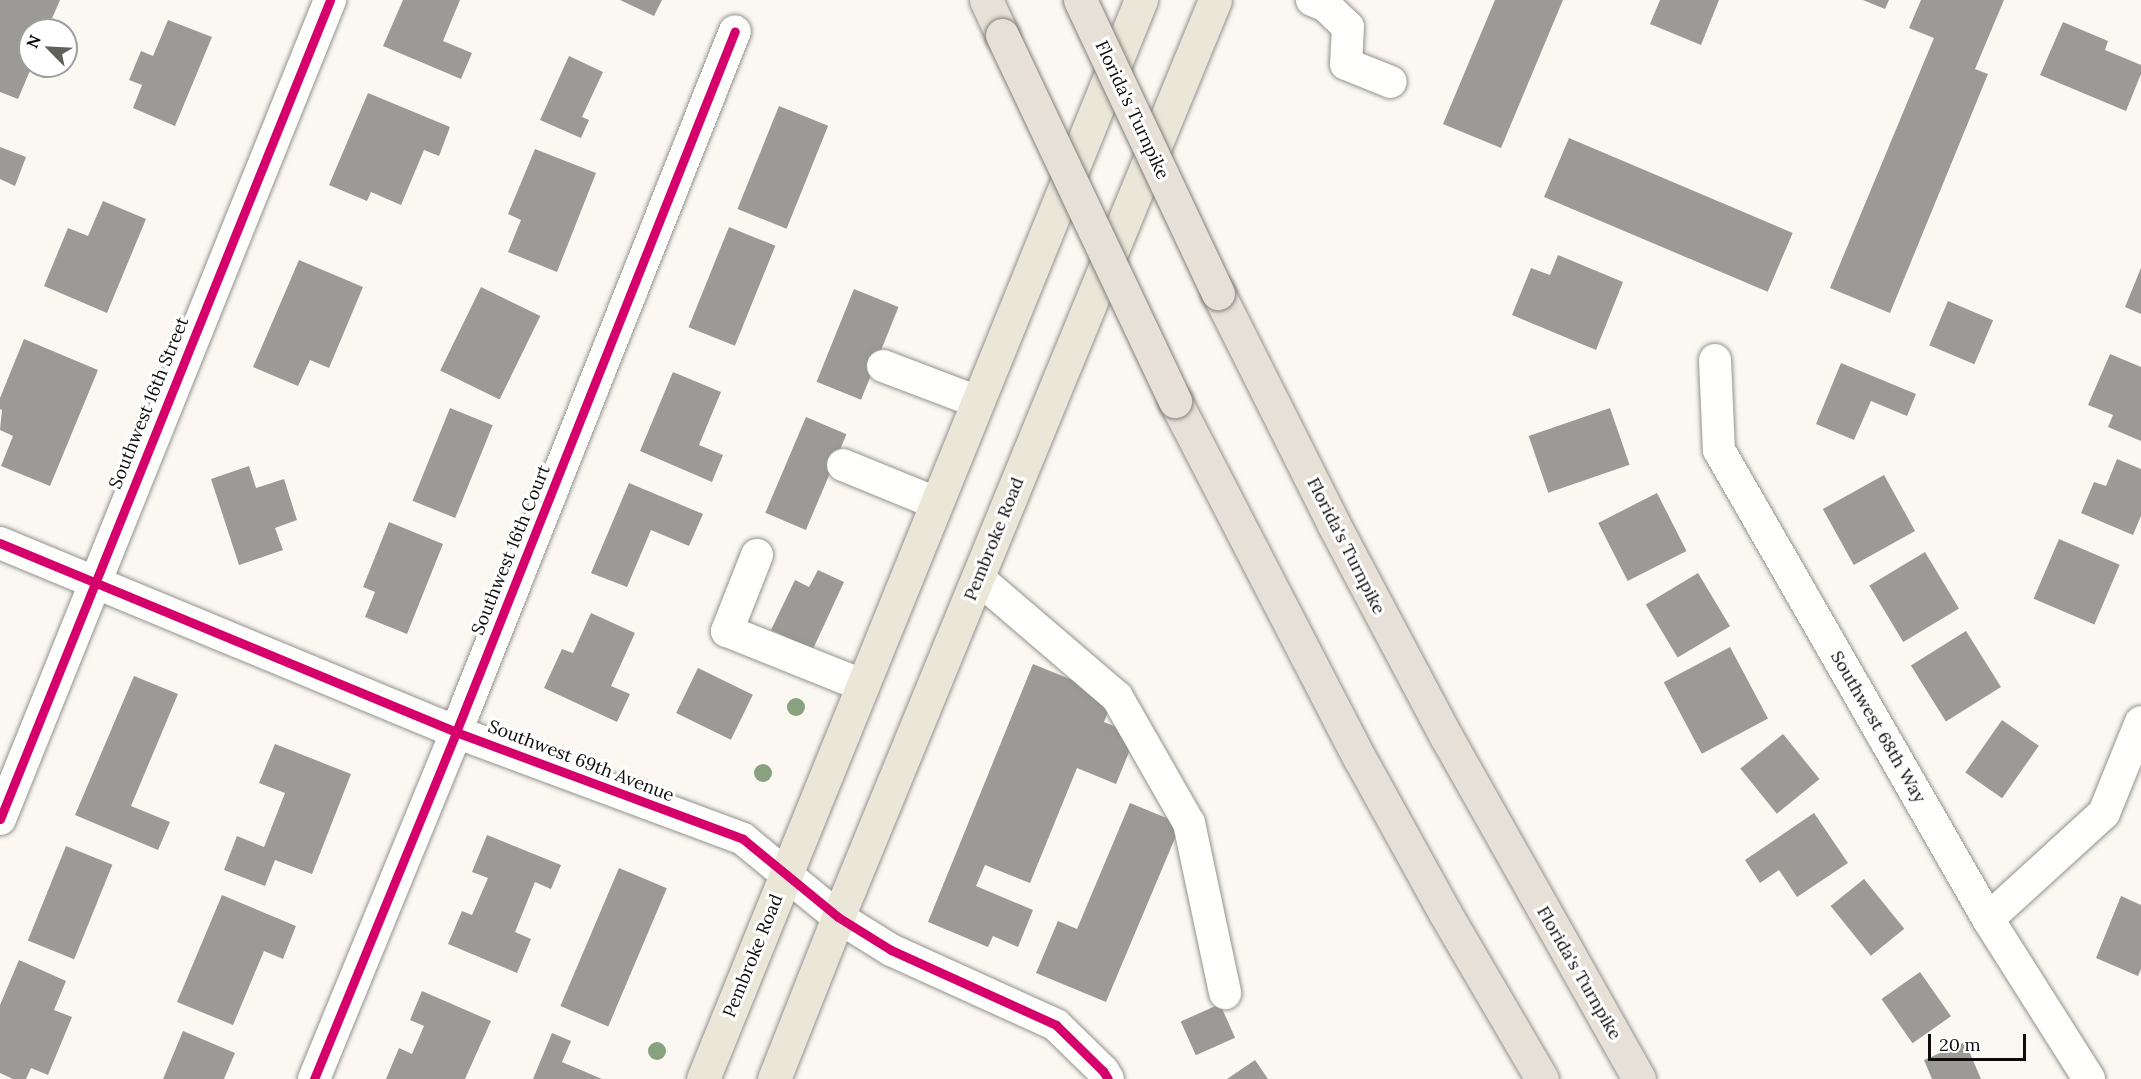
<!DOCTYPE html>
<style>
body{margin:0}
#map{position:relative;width:2141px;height:1079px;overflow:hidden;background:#faf8f0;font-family:Lora,serif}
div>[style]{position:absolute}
.building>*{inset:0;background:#9c9a96;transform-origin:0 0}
.roads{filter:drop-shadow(0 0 2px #93928f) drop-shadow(0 0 2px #93928f)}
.minor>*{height:32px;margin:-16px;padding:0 16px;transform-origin:16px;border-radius:16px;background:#fefefd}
.major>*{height:33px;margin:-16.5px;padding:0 16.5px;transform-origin:16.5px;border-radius:16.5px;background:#eae7d9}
.highway>*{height:33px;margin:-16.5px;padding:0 16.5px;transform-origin:16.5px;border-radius:16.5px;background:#e7e0d6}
.bridges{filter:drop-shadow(0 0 2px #80807c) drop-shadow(0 0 2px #80807c)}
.highway-bridge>*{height:33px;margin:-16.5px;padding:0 16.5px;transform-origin:16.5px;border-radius:16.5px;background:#e7e0d6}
.cycleway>*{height:9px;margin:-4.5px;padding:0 4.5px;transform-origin:4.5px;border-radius:4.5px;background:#d6006c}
.trees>*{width:18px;height:18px;margin:-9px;border-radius:50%;background:#88a27f}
span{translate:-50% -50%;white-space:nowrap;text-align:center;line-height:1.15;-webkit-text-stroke:6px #fff;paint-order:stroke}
.street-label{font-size:18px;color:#0c0c0c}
.north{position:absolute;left:18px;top:18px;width:60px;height:60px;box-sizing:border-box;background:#fff;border:2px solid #9e9e9e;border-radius:50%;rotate:294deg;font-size:16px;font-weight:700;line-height:24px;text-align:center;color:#0c0c0c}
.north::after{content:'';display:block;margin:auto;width:21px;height:27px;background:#5f5f5c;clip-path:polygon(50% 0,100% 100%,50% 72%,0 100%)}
.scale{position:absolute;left:1928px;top:1034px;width:98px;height:27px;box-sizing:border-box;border:3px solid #0c0c0c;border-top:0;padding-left:8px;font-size:18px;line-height:21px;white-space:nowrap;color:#0c0c0c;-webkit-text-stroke:4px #fff;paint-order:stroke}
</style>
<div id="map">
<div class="building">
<i style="clip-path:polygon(0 0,60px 0,47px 30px,30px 30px,32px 66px,18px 99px,0 92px)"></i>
<i style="clip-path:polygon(403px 0,460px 0,443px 41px,472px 53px,461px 79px,383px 46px)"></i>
<i style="clip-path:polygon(620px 0,662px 0,654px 16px)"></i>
<i style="clip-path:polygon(1495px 0,1563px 0,1501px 148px,1443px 124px)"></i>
<i style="clip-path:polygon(1660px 0,1719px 0,1701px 45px,1650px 24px)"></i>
<i style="clip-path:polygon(1863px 0,1889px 0,1885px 9px)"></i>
<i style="clip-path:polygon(1921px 0,2004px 0,1975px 69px,1988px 74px,1890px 313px,1830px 288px,1934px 38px,1909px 28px)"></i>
<i style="clip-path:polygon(168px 20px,212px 37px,175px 126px,133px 108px,142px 85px,129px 80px,141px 51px,153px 56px)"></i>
<i style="clip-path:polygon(2063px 22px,2108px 41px,2105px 50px,2141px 65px,2141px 74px,2126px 111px,2040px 75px)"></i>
<i style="clip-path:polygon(569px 56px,603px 72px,582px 117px,589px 120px,581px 138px,540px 120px)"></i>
<i style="clip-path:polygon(368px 93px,450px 127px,439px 156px,424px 150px,401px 205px,371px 192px,367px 201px,329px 185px)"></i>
<i style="left:779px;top:106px;width:53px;height:111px;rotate:22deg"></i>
<i style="left:1569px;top:138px;width:243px;height:64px;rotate:23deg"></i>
<i style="clip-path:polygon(0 147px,26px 157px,15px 186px,0 179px)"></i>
<i style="clip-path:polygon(535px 149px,596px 173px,557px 272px,508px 252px,521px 220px,508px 214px)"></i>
<i style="clip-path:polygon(103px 201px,146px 219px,107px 313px,44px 286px,68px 228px,88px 236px)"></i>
<i style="left:729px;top:227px;width:50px;height:108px;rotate:22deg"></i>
<i style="clip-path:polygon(1558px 255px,1623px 282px,1596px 350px,1512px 315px,1531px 268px,1550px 275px)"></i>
<i style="clip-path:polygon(299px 260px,363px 287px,329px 368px,310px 360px,298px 386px,253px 367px)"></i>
<i style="clip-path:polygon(2141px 268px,2141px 314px,2125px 307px)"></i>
<i style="left:481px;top:287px;width:66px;height:93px;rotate:26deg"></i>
<i style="left:854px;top:289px;width:48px;height:100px;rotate:22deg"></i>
<i style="left:1948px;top:301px;width:49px;height:48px;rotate:23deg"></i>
<i style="clip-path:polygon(24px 339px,98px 370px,50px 486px,1px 466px,13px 436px,0 430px,2px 410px,0 409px,0 398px)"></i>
<i style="clip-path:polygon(2110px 354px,2141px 367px,2141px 441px,2108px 427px,2113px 415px,2088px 405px)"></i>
<i style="clip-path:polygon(1841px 363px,1916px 394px,1907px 416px,1871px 401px,1854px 440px,1816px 424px)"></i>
<i style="clip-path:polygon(673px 372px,721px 392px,699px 445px,723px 455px,712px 482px,640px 451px)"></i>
<i style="left:450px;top:408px;width:46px;height:100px;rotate:22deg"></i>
<i style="left:1610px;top:408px;width:60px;height:86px;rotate:71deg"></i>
<i style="left:806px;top:417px;width:44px;height:104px;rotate:23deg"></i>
<i style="clip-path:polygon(2117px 459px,2141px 469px,2141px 516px,2133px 535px,2081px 513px,2094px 482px,2106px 486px)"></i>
<i style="clip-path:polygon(249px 466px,256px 488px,284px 479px,297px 520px,275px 528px,283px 550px,239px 565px,211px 479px)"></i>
<i style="left:1884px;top:475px;width:64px;height:70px;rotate:61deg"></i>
<i style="clip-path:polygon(629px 483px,703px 514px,689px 546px,651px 530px,627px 587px,591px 573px)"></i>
<i style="left:1657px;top:493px;width:65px;height:66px;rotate:63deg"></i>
<i style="clip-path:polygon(389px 522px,443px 544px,407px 634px,365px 617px,375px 592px,363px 587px)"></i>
<i style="left:2059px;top:539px;width:66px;height:65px;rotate:23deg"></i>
<i style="left:1925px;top:552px;width:66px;height:65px;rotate:59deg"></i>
<i style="clip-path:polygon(818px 570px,844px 582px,813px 649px,771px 630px,795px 580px,809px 587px)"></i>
<i style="left:1698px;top:573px;width:62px;height:61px;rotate:59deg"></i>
<i style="clip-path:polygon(591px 613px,635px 633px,611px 686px,630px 694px,617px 722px,544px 688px,562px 649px,573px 653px)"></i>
<i style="left:1966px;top:631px;width:66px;height:65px;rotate:58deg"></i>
<i style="left:1730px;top:647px;width:81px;height:75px;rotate:62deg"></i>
<i style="clip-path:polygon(1033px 664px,1114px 697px,1104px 722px,1136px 735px,1116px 784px,1077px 768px,1030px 883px,985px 865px,976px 886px,1033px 910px,1018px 947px,993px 936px,988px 947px,928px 922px)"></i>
<i style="left:698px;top:668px;width:61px;height:50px;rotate:26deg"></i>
<i style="clip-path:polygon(134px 676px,178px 694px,131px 806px,170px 822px,158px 850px,75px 815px)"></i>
<i style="left:2002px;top:720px;width:45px;height:64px;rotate:35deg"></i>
<i style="left:1783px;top:734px;width:58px;height:55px;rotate:51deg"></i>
<i style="clip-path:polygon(275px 744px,351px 774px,312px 874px,275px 860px,265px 886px,224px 870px,237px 836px,264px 847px,285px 793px,259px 783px)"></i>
<i style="clip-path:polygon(1130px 803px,1181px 824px,1106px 1002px,1036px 973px,1058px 921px,1077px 929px)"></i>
<i style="clip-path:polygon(1814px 813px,1848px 863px,1797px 897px,1779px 870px,1760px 883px,1745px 860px)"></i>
<i style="clip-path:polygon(487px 835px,561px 865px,551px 889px,535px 882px,515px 932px,531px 939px,517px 973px,448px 944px,462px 911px,472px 915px,488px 878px,472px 872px)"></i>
<i style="left:66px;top:846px;width:50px;height:102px;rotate:22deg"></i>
<i style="left:619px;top:868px;width:52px;height:150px;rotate:23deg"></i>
<i style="left:1864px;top:879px;width:64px;height:43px;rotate:51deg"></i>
<i style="clip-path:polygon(222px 895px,296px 926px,283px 959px,264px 951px,233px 1025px,177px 1002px)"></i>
<i style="clip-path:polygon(2121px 896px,2141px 905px,2141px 969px,2138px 976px,2096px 958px)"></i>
<i style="clip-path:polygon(19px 960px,66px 981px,54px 1010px,72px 1017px,48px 1075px,31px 1068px,26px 1079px,13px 1079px,0 1073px,0 1005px)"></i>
<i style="left:1920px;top:972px;width:54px;height:47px;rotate:55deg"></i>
<i style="clip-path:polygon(422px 991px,491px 1021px,465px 1079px,386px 1079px,399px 1048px,412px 1054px,424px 1026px,410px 1020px)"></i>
<i style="left:1220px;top:1004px;width:37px;height:43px;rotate:66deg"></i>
<i style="clip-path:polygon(183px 1031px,235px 1053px,224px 1079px,163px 1079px)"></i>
<i style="clip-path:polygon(552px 1033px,571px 1041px,562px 1062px,602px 1079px,533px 1079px)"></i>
<i style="clip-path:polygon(1965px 1042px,1981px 1079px,1932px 1079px,1924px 1060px)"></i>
<i style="clip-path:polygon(1255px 1060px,1268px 1079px,1227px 1079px)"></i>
</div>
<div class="roads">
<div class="minor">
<i style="left:1312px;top:0;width:15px;rotate:23deg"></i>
<i style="left:1326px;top:6px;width:30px;rotate:44deg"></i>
<i style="left:1348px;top:27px;width:37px;rotate:93deg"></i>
<i style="left:1346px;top:64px;width:48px;rotate:21.8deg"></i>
<i style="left:1715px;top:360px;width:90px;rotate:87.5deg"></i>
<i style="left:1719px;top:450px;width:541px;rotate:60.16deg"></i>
<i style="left:1988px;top:919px;width:189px;rotate:57.7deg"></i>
<i style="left:883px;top:366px;width:102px;rotate:20.8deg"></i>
<i style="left:843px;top:465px;width:100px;rotate:22.2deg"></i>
<i style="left:0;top:543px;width:494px;rotate:22.5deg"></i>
<i style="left:456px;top:732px;width:306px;rotate:20.4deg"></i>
<i style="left:743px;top:839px;width:123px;rotate:39.4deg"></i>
<i style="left:838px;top:917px;width:62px;rotate:31.9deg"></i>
<i style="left:891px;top:950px;width:181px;rotate:24.4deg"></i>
<i style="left:1056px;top:1025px;width:66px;rotate:44.4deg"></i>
<i style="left:1103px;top:1071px;width:9px;rotate:58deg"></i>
<i style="left:757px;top:555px;width:82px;rotate:111.5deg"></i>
<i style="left:727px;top:631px;width:145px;rotate:21.8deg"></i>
<i style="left:978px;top:578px;width:183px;rotate:40.6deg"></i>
<i style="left:1117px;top:697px;width:145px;rotate:60.3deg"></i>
<i style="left:1189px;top:823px;width:174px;rotate:78deg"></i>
<i style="left:0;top:819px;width:883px;rotate:-68.05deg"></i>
<i style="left:1988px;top:919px;width:157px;rotate:-42.4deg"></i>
<i style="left:2104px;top:813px;width:98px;rotate:-67.9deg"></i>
<i style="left:314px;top:1079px;width:375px;rotate:-67.7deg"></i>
<i style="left:456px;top:732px;width:754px;rotate:-68.3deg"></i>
</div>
<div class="major">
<i style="left:703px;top:1079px;width:1165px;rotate:-67.91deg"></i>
<i style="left:774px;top:1079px;width:174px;rotate:-68.4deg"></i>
<i style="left:838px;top:917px;width:991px;rotate:-67.65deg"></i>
</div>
<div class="highway">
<i style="left:986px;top:0;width:38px;rotate:65deg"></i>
<i style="left:1218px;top:293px;width:257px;rotate:63.4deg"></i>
<i style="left:1333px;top:523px;width:243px;rotate:62.1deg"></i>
<i style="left:1447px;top:738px;width:391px;rotate:60.6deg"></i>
<i style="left:1175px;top:401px;width:403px;rotate:62.7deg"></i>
<i style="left:1360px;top:759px;width:176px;rotate:61.1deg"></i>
<i style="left:1445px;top:913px;width:192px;rotate:59.7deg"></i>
</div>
</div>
<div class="bridges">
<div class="highway-bridge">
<i style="left:1080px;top:0;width:324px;rotate:64.8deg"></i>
<i style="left:1002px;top:35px;width:405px;rotate:64.7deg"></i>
</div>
</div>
<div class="cycleway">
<i style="left:0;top:543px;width:494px;rotate:22.5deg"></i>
<i style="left:456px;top:732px;width:306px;rotate:20.4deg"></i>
<i style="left:743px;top:839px;width:123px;rotate:39.4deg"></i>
<i style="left:838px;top:917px;width:62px;rotate:31.9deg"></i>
<i style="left:891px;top:950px;width:181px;rotate:24.4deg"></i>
<i style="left:1056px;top:1025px;width:66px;rotate:44.4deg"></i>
<i style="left:1103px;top:1071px;width:9px;rotate:58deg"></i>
<i style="left:0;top:819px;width:883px;rotate:-68.05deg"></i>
<i style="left:314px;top:1079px;width:375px;rotate:-67.7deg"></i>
<i style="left:456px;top:732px;width:754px;rotate:-68.3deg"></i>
</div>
<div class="trees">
<i style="left:796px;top:707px"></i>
<i style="left:763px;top:773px"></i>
<i style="left:657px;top:1051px"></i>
</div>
<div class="street-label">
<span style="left:1132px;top:110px;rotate:65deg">Florida's Turnpike</span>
<span style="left:149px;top:403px;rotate:-68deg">Southwest 16th Street</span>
<span style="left:994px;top:539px;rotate:-68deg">Pembroke Road</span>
<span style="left:1346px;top:546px;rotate:63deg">Florida's Turnpike</span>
<span style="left:511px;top:550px;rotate:-68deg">Southwest 16th Court</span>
<span style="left:1878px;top:727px;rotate:60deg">Southwest 68th Way</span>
<span style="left:581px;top:761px;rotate:21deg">Southwest 69th Avenue</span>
<span style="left:753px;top:956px;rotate:-68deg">Pembroke Road</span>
<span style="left:1579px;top:973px;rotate:60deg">Florida's Turnpike</span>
</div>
<div class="north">N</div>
<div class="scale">20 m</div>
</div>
